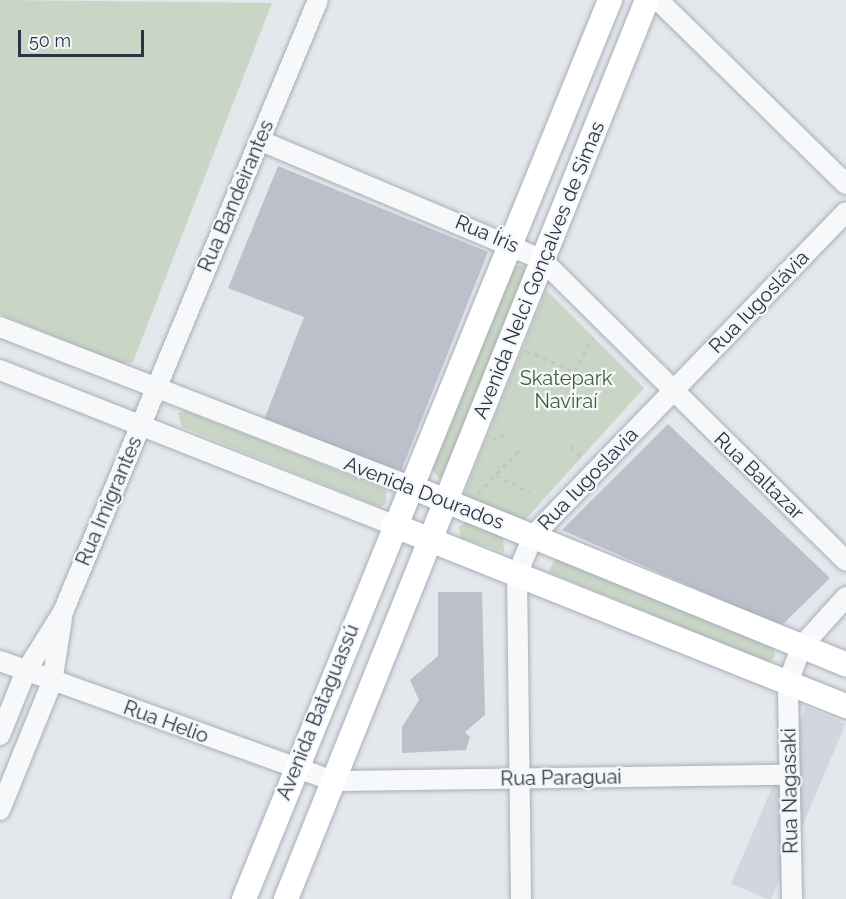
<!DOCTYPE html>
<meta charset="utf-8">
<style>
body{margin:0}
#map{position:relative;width:846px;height:899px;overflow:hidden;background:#e4e7ec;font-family:Raleway,sans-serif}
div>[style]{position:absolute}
.built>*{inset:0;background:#d2d6de;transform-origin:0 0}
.green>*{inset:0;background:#c9d6c5}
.building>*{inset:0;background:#bbc0ca}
.path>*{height:3px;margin-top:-1.5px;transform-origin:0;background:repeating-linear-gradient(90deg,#c2c5cb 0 4.5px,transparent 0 9px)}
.roads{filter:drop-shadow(0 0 2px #a9aeb7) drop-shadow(0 0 2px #a9aeb7)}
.minor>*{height:20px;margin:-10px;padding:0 10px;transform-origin:10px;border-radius:10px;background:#f7f8fa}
.major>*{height:24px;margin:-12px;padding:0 12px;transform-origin:12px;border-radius:12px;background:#fff}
span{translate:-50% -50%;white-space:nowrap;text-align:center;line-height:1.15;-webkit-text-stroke:4.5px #f4f6f9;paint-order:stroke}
.street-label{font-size:20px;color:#2b3445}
.park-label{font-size:20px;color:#3f6138}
.scale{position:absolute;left:18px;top:30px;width:126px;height:27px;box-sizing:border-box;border:3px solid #2b3445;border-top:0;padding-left:8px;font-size:18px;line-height:21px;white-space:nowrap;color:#2b3445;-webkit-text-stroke:4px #f4f6f9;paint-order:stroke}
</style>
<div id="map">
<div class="built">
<i style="left:806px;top:707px;width:43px;height:192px;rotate:23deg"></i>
</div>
<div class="green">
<i style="clip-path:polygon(0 0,272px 3px,133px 362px,122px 364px,0 314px)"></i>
<i style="clip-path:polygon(514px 266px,523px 266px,527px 274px,445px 478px,439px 479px,432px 468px)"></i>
<i style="clip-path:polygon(546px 290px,644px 388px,523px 522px,464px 494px)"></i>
<i style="clip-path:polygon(186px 411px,386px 490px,386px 504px,380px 507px,182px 427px,178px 413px)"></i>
<i style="clip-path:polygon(467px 521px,503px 535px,504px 552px,461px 538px,459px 527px)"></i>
<i style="clip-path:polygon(556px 558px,774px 645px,775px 657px,768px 662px,548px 572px)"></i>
</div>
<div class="building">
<i style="clip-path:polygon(278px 166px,488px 252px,401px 471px,264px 420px,304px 317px,228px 288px)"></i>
<i style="clip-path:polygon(668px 424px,830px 578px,781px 626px,562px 530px)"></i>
<i style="clip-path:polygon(438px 592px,482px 592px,485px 715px,465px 732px,470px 737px,466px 750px,402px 753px,402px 727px,419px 700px,410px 680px,438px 656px)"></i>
</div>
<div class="path">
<i style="left:526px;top:351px;width:52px;rotate:22.6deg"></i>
<i style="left:574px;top:371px;width:19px;rotate:47deg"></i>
<i style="left:574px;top:371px;width:39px;rotate:-60deg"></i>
<i style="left:573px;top:400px;width:13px;rotate:-18deg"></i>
<i style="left:492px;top:439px;width:19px;rotate:-16deg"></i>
<i style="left:571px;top:446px;width:15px;rotate:48deg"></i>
<i style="left:496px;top:475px;width:38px;rotate:27deg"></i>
<i style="left:478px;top:493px;width:61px;rotate:-46.3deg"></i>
</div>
<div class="roads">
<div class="minor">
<i style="left:658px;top:0;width:263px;rotate:44.4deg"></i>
<i style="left:259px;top:140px;width:306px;rotate:22.9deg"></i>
<i style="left:541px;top:259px;width:429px;rotate:44.7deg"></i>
<i style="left:0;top:327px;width:439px;rotate:21.2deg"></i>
<i style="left:0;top:370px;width:422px;rotate:21.5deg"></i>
<i style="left:0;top:661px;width:354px;rotate:19.8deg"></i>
<i style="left:333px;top:781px;width:457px;rotate:-0.8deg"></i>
<i style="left:0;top:735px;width:69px;rotate:-67.9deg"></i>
<i style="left:26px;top:671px;width:70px;rotate:-57.9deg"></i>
<i style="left:63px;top:612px;width:663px;rotate:-67.38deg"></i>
<i style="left:0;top:810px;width:138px;rotate:-67.9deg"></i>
<i style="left:52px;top:682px;width:64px;rotate:-81deg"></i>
<i style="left:521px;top:899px;width:324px;rotate:-90.7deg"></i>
<i style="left:517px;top:575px;width:42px;rotate:-67.7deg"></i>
<i style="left:533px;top:536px;width:450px;rotate:-46deg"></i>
<i style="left:792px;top:899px;width:216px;rotate:-91.1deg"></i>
<i style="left:788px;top:683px;width:38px;rotate:-70deg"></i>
<i style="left:801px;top:647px;width:67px;rotate:-48deg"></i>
</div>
<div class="major">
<i style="left:409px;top:486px;width:472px;rotate:22.2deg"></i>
<i style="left:393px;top:525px;width:488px;rotate:21.8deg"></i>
<i style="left:244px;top:899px;width:971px;rotate:-67.85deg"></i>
<i style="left:286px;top:899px;width:969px;rotate:-68.12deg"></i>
</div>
</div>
<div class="street-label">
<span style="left:236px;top:196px;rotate:-67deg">Rua Bandeirantes</span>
<span style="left:487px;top:234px;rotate:23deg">Rua Íris</span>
<span style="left:539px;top:270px;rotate:-68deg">Avenida Nelci Gonçalves de Simas</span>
<span style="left:759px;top:302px;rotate:-46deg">Rua Iugoslávia</span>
<span style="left:759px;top:476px;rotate:44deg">Rua Baltazar</span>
<span style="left:588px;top:479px;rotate:-46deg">Rua Iugoslavia</span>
<span style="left:424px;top:493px;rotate:21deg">Avenida Dourados</span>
<span style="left:109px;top:501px;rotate:-67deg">Rua Imigrantes</span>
<span style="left:318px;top:712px;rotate:-68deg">Avenida Bataguassú</span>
<span style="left:166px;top:722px;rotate:20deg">Rua Helio</span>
<span style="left:561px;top:778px;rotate:-1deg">Rua Paraguai</span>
<span style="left:790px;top:791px;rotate:-91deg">Rua Nagasaki</span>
</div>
<div class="park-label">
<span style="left:566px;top:390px">Skatepark<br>Naviraí</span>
</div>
<div class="scale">50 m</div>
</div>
